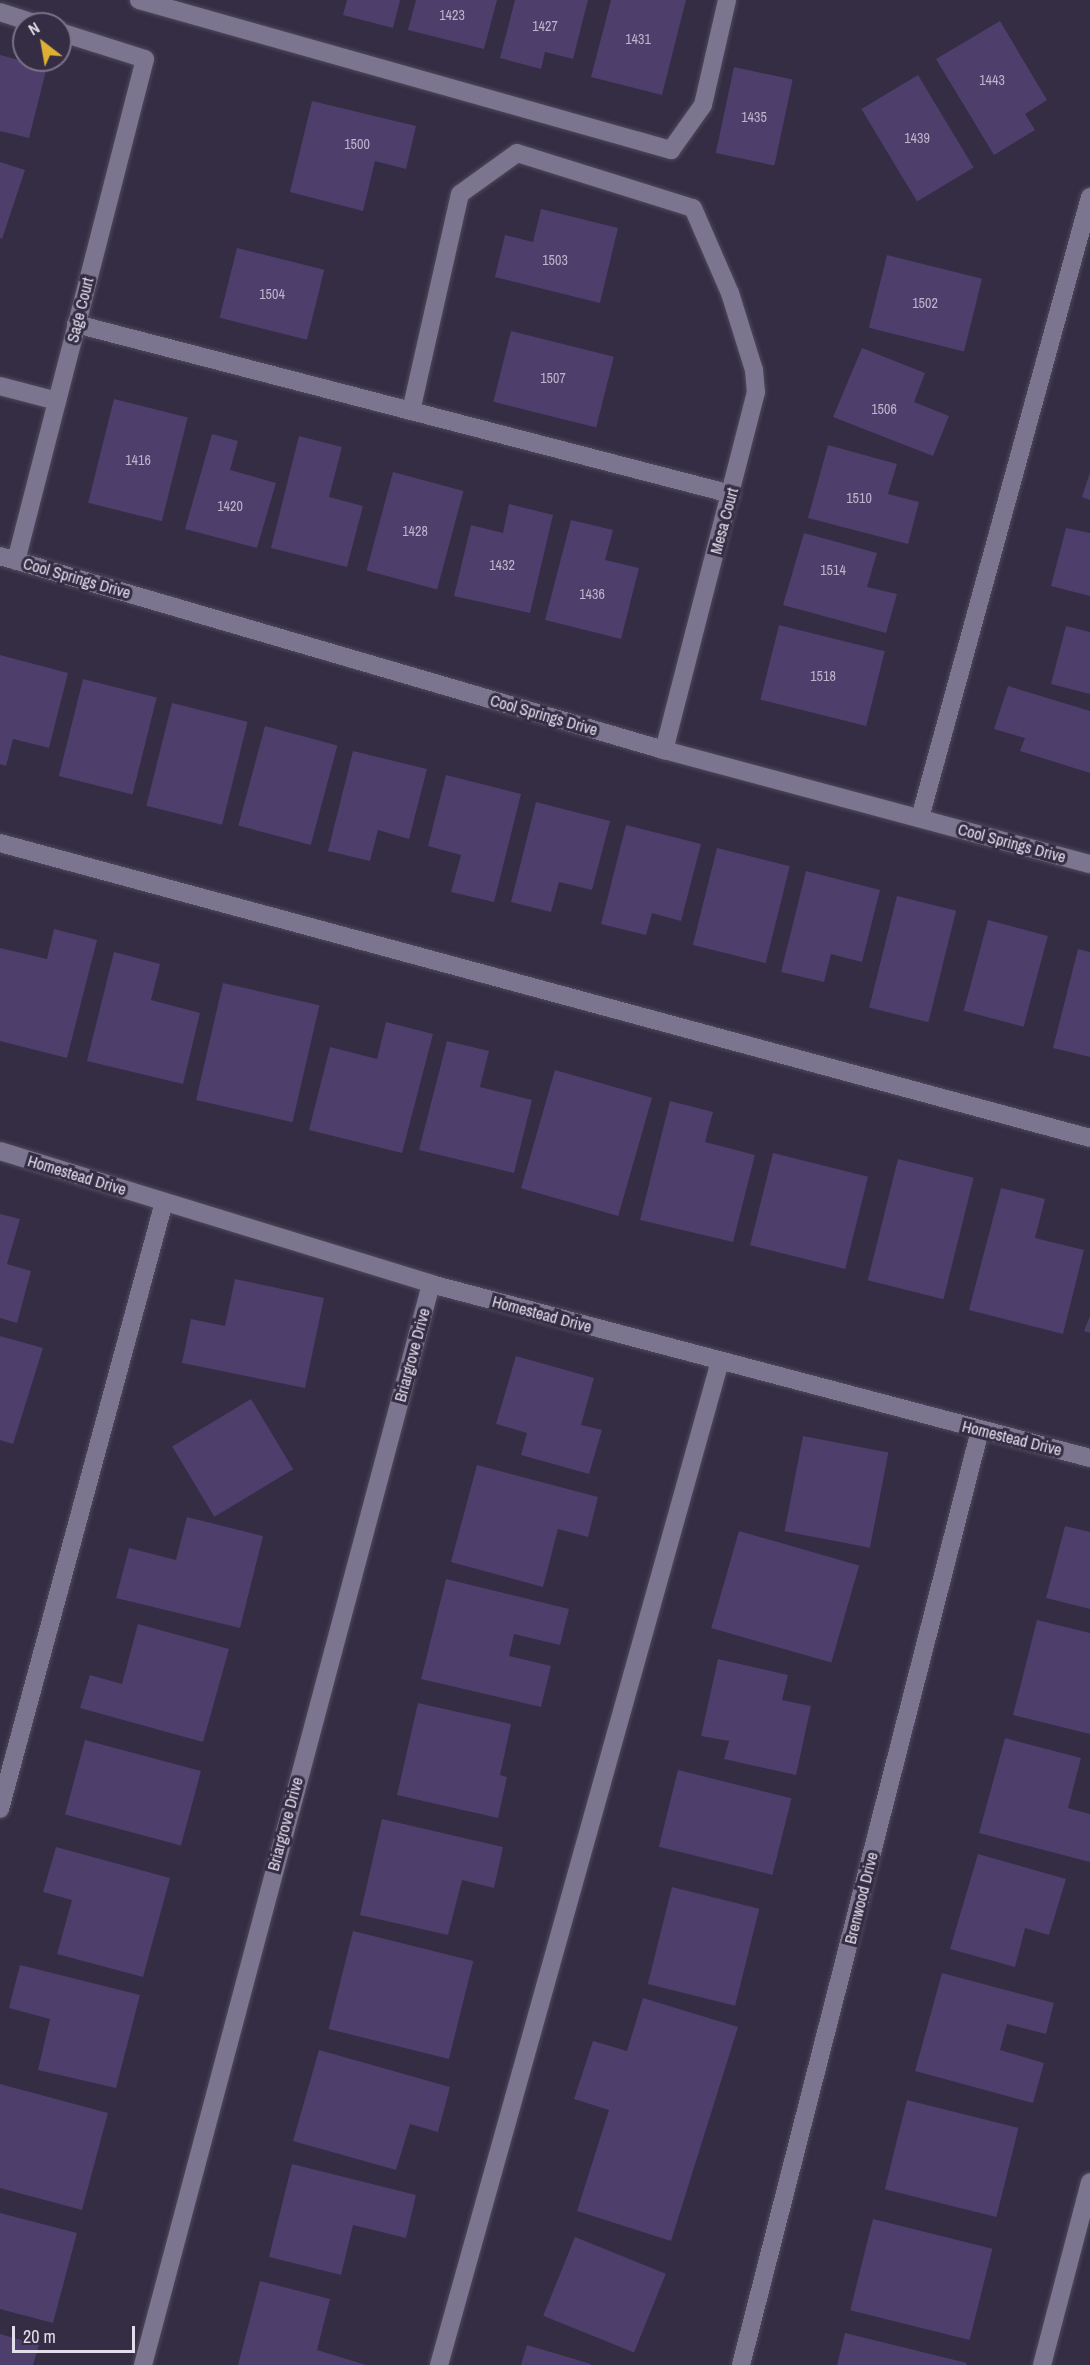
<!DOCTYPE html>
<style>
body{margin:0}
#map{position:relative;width:1090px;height:2365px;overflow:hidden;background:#342d43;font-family:"Archivo Narrow",sans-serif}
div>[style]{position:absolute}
.building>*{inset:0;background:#4d3e6c;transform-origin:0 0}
.roads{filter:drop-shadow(0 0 2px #4f495b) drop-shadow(0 0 2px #4f495b)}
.minor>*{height:18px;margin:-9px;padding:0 9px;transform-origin:9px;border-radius:9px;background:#7c758f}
span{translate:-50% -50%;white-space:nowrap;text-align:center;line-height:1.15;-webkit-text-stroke:6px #342d43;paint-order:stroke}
.number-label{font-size:14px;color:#bcb5cb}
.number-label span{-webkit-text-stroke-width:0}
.street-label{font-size:16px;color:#e1ddeb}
.north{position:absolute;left:12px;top:12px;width:60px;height:60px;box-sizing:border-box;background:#342d43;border:2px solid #797386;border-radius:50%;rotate:329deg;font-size:16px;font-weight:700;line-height:24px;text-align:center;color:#e1ddeb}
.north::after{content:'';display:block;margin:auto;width:21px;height:27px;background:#deb133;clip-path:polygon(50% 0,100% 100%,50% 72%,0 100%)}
.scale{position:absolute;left:12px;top:2326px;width:123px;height:27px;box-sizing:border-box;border:3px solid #e1ddeb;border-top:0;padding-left:8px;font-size:18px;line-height:21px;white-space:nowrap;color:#e1ddeb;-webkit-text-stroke:4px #342d43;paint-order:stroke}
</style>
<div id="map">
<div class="building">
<i style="clip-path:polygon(347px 0,400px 0,393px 28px,343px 15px)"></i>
<i style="clip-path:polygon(416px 0,497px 0,484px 49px,408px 30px)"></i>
<i style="clip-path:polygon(515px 0,588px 0,573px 59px,545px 52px,541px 69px,500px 58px)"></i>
<i style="clip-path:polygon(611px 0,686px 0,662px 95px,591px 77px)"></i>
<i style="clip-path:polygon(1000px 21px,1047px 100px,1025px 114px,1035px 130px,994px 155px,936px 59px)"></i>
<i style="clip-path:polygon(0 55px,47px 67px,29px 138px,0 131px)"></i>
<i style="left:734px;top:67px;width:60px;height:88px;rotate:12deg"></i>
<i style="left:918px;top:75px;width:108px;height:66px;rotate:59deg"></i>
<i style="clip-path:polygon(312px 101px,416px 126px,406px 169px,375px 161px,363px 211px,290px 192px)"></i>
<i style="clip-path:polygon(0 162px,25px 170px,2px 239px,0 238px)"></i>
<i style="clip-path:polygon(541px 209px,618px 228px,600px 303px,495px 277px,505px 235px,533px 242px)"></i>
<i style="left:237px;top:248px;width:90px;height:72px;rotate:14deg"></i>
<i style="left:887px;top:255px;width:98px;height:75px;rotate:14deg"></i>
<i style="left:511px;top:331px;width:106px;height:73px;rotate:14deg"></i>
<i style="clip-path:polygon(862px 348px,925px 373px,914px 402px,949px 416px,933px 456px,833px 417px)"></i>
<i style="left:114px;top:399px;width:76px;height:107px;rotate:14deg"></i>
<i style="clip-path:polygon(212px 434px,238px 441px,230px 470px,276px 483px,257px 548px,185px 529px)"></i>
<i style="clip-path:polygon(299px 436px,342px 447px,329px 497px,363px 506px,347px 567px,271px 548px)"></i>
<i style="clip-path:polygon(828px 445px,897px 464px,888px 494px,919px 502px,908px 544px,808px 518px)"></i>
<i style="left:393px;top:472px;width:73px;height:102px;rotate:15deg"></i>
<i style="clip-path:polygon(1090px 472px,1090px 500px,1082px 497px)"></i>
<i style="clip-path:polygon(509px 504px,553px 515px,530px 613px,454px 596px,471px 525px,503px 533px)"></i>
<i style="clip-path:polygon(571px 520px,613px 530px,605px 560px,639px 568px,621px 639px,545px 620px)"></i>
<i style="clip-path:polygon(1066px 528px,1090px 533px,1090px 596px,1051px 586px)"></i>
<i style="clip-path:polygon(804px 533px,877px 553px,867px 587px,897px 594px,886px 633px,783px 605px)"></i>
<i style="left:779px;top:625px;width:109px;height:77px;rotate:14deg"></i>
<i style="clip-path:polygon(1066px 626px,1090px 632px,1090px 694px,1051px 684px)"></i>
<i style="clip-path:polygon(0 655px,68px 673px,49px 748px,13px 739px,6px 766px,0 764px)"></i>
<i style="left:83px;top:679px;width:76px;height:100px;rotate:14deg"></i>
<i style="clip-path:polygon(1008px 686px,1090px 711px,1090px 773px,1020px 751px,1025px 738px,994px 729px)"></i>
<i style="left:172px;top:703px;width:78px;height:106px;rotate:14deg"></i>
<i style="left:265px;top:726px;width:75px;height:103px;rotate:15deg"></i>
<i style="clip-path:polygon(353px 751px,427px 769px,409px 839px,378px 830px,370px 861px,328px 851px)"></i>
<i style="clip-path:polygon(446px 775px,521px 794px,494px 902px,451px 892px,461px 855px,428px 846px)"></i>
<i style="clip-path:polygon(536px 802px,610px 821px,592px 890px,559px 882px,551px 912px,511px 902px)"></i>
<i style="clip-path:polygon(626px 825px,701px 844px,681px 921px,652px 913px,646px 935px,601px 924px)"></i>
<i style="left:717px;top:848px;width:75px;height:100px;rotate:14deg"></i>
<i style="clip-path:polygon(806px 871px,880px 890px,862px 962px,831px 954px,824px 982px,781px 972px)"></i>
<i style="left:897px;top:896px;width:61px;height:115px;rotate:14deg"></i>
<i style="left:988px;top:920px;width:62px;height:94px;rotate:15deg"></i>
<i style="clip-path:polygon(54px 929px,97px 940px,67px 1058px,0 1041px,0 948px,47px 959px)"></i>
<i style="clip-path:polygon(1078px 949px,1090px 952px,1090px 1057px,1053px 1048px)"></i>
<i style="clip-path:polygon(114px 952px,160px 964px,151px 1000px,200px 1013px,183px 1084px,87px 1061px)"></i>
<i style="left:223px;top:983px;width:99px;height:120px;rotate:13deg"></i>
<i style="clip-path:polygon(386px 1022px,433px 1034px,402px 1153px,309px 1130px,330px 1047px,377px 1059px)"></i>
<i style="clip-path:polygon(447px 1041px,489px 1051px,480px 1087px,532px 1100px,514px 1173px,419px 1150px)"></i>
<i style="left:555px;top:1070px;width:101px;height:123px;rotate:16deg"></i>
<i style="clip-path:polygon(670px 1101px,713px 1112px,705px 1142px,755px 1155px,733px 1242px,640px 1220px)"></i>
<i style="left:773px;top:1153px;width:98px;height:95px;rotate:14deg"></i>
<i style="left:898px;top:1159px;width:78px;height:125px;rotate:14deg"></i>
<i style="clip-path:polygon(1001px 1188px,1045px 1199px,1035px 1238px,1084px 1250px,1063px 1334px,969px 1310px)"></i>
<i style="clip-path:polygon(0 1214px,20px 1219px,7px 1264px,31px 1271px,17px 1323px,0 1318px)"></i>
<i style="clip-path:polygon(235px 1279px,324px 1298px,305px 1388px,182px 1363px,191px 1319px,225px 1326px)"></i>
<i style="clip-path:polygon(1090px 1316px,1090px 1333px,1084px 1331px)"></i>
<i style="clip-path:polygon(0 1336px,43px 1348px,13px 1444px,0 1440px)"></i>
<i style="clip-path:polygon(516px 1356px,594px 1378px,581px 1425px,602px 1430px,589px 1474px,521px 1455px,527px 1433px,496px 1424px)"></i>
<i style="left:251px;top:1399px;width:82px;height:92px;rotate:59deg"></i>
<i style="left:803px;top:1436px;width:87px;height:97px;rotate:11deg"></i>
<i style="clip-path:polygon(477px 1465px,598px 1497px,588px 1537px,558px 1529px,543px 1587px,451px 1562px)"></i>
<i style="clip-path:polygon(187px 1517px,263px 1536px,240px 1628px,116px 1598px,129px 1548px,176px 1560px)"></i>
<i style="clip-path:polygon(1065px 1526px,1090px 1532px,1090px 1609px,1046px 1598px)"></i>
<i style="left:739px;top:1531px;width:125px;height:101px;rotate:16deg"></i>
<i style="clip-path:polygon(446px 1579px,569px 1609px,560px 1645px,514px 1634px,509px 1656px,551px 1666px,541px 1707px,421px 1679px)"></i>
<i style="clip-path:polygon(1037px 1620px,1090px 1633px,1090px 1734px,1013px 1715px)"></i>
<i style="clip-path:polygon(138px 1624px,229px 1649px,203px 1742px,80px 1708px,90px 1675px,122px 1684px)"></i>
<i style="clip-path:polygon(718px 1659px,788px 1675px,782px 1700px,811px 1706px,796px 1775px,724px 1759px,729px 1741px,701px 1736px)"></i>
<i style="clip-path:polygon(418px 1703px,511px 1724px,500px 1775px,507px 1777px,498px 1818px,397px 1795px)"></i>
<i style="clip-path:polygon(1005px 1738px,1081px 1758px,1068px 1808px,1090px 1814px,1090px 1862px,979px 1833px)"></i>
<i style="left:85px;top:1740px;width:120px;height:77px;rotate:15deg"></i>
<i style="left:678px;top:1770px;width:117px;height:79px;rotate:14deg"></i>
<i style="clip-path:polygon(382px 1819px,503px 1847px,494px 1888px,462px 1880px,448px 1935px,360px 1915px)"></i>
<i style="clip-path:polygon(56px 1847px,170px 1878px,143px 1977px,57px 1954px,72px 1900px,43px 1892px)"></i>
<i style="clip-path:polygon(978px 1854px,1066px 1879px,1049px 1935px,1025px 1928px,1015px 1967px,950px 1949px)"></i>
<i style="left:672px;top:1887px;width:90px;height:100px;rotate:14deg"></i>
<i style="left:353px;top:1931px;width:124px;height:101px;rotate:14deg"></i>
<i style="clip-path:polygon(20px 1965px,140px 1995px,116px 2088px,38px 2070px,50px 2019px,9px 2008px)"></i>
<i style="clip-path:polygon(942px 1973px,1054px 2003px,1046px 2034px,1007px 2024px,1000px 2050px,1044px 2063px,1033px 2103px,915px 2071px)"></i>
<i style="clip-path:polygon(643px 1998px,738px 2027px,671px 2241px,577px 2211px,609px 2110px,574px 2099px,593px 2041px,627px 2051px)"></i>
<i style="clip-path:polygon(319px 2050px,450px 2087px,438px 2132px,410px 2124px,396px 2170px,293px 2141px)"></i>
<i style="clip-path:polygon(0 2084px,108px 2113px,82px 2210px,0 2188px)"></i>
<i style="left:907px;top:2100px;width:115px;height:92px;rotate:14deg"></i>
<i style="clip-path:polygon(292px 2164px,416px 2195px,406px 2238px,353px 2225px,341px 2275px,269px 2257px)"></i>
<i style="clip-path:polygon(0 2213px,77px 2233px,53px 2323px,0 2309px)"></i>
<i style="left:873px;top:2219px;width:123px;height:94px;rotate:14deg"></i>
<i style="left:575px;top:2237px;width:98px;height:85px;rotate:22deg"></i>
<i style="clip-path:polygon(260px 2281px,330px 2299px,317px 2350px,366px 2365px,238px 2365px)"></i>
<i style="clip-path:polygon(845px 2333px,967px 2363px,966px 2365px,837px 2365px)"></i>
<i style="clip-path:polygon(0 2334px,39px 2345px,33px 2365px,0 2365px)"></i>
<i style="clip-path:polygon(527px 2345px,591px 2364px,591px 2365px,521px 2365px)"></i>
</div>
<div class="roads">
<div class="minor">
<i style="left:139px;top:0;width:553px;rotate:15.75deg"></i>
<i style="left:671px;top:150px;width:55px;rotate:-54.6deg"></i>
<i style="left:703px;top:105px;width:108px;rotate:-77.1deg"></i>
<i style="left:0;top:12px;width:39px;rotate:18deg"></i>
<i style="left:76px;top:324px;width:677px;rotate:14.55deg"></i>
<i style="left:0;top:386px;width:59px;rotate:14.7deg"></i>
<i style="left:411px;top:411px;width:222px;rotate:-77.3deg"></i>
<i style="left:460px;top:194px;width:70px;rotate:-35.7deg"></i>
<i style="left:517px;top:153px;width:184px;rotate:17.4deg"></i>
<i style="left:693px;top:208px;width:93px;rotate:66.5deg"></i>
<i style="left:730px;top:293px;width:81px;rotate:72.7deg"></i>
<i style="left:754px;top:370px;width:22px;rotate:85deg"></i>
<i style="left:756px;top:392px;width:370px;rotate:104.4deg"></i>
<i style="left:0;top:556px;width:692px;rotate:16.29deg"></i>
<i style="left:664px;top:750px;width:441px;rotate:15deg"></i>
<i style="left:16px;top:561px;width:518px;rotate:-75.59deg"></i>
<i style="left:145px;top:59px;width:89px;rotate:-162.4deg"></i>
<i style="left:920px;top:818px;width:644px;rotate:-74.69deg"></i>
<i style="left:0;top:843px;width:1129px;rotate:15.14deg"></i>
<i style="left:0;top:1151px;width:451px;rotate:17.1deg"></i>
<i style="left:431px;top:1284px;width:682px;rotate:14.79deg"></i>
<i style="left:0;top:1809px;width:629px;rotate:-74.88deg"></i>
<i style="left:143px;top:2365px;width:1119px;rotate:-75.08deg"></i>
<i style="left:439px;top:2365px;width:1043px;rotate:-74.36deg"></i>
<i style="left:741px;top:2365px;width:965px;rotate:-75.66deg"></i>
<i style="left:1042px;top:2365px;width:189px;rotate:-75.3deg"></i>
</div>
</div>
<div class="number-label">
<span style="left:452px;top:15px">1423</span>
<span style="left:545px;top:26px">1427</span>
<span style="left:638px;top:39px">1431</span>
<span style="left:992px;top:80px">1443</span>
<span style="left:754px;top:117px">1435</span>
<span style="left:917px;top:138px">1439</span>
<span style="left:357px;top:144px">1500</span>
<span style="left:555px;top:260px">1503</span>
<span style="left:272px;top:294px">1504</span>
<span style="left:925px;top:303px">1502</span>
<span style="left:553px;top:378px">1507</span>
<span style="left:884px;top:409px">1506</span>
<span style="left:138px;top:460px">1416</span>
<span style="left:859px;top:498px">1510</span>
<span style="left:230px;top:506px">1420</span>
<span style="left:415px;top:531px">1428</span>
<span style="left:502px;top:565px">1432</span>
<span style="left:833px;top:570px">1514</span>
<span style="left:592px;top:594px">1436</span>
<span style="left:823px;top:676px">1518</span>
</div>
<div class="street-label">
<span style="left:80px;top:310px;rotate:-76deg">Sage Court</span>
<span style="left:724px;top:521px;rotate:-75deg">Mesa Court</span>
<span style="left:77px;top:578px;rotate:16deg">Cool Springs Drive</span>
<span style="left:544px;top:715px;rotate:16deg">Cool Springs Drive</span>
<span style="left:1012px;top:843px;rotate:15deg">Cool Springs Drive</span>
<span style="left:77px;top:1175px;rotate:17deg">Homestead Drive</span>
<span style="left:542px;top:1314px;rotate:15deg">Homestead Drive</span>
<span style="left:412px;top:1355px;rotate:-75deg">Briargrove Drive</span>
<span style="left:1012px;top:1438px;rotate:14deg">Homestead Drive</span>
<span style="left:285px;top:1824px;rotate:-75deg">Briargrove Drive</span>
<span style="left:861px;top:1898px;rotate:-76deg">Brenwood Drive</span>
</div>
<div class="north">N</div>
<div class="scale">20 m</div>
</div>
